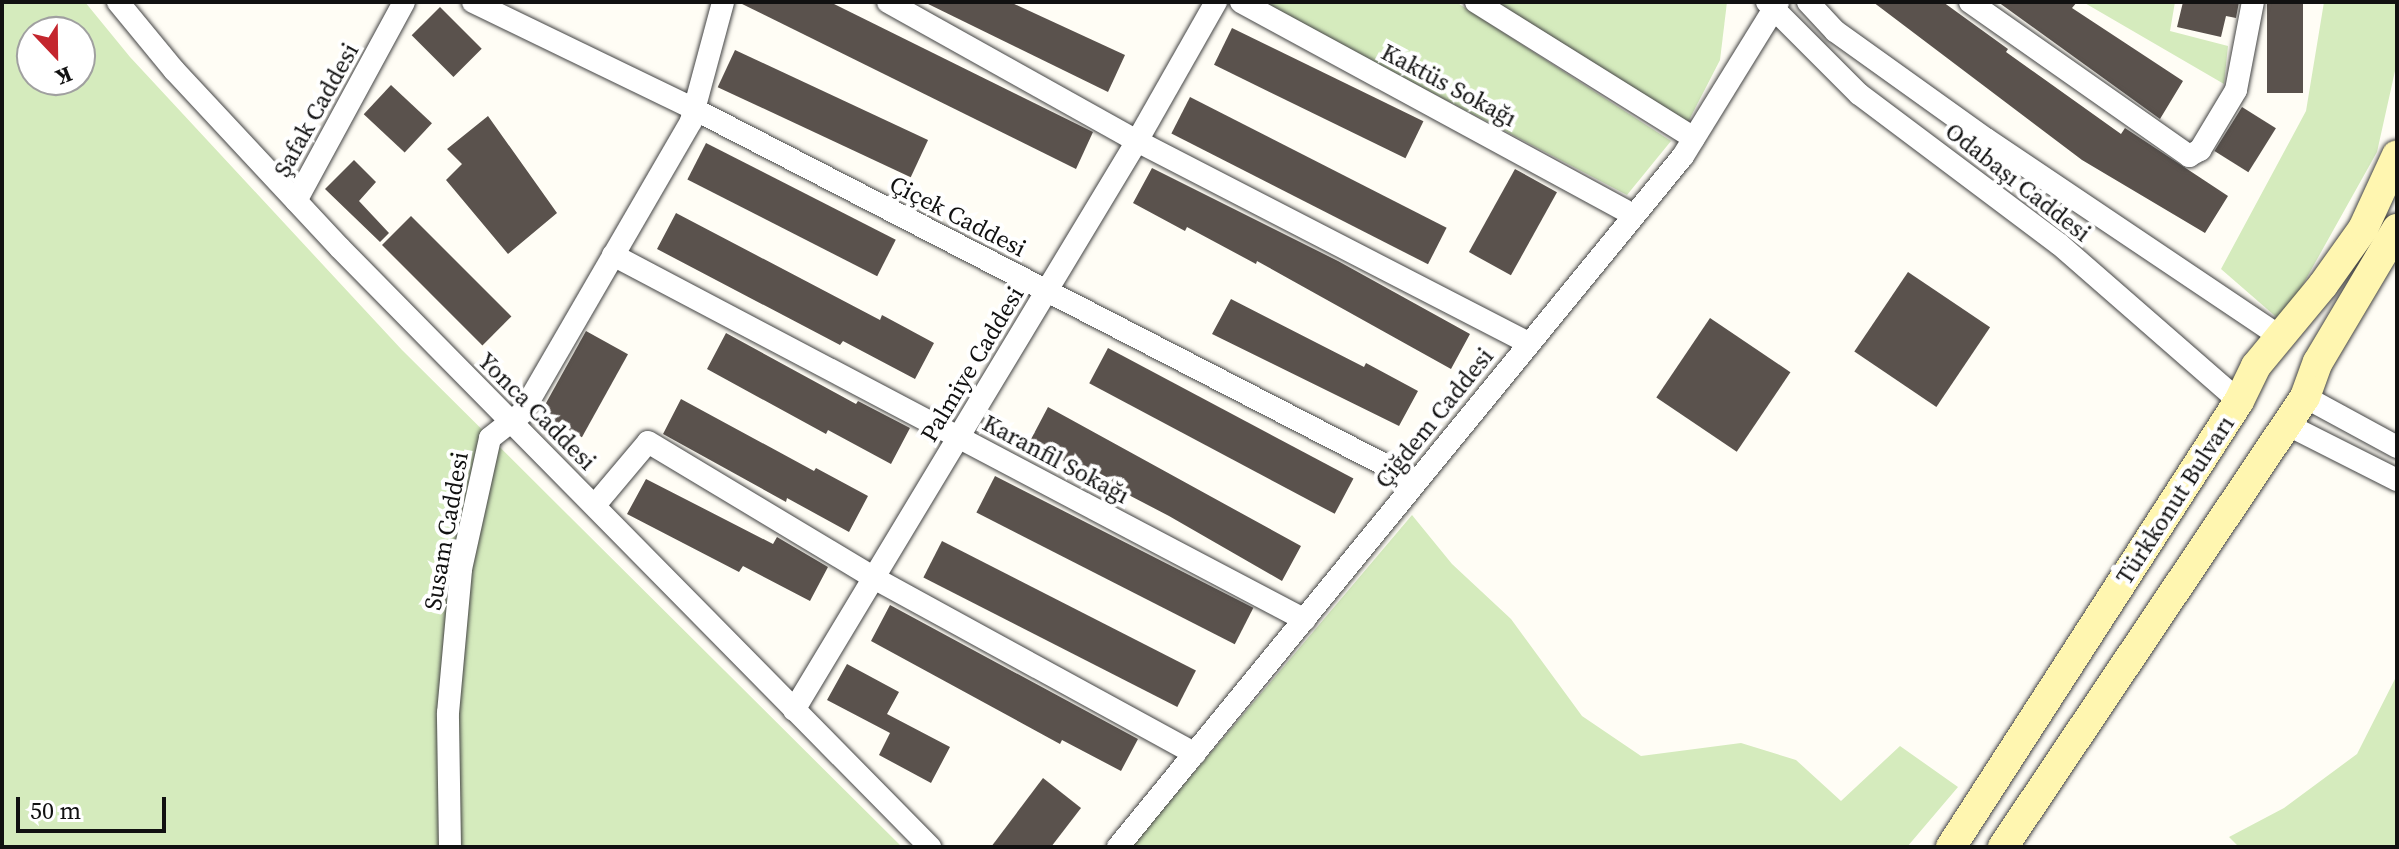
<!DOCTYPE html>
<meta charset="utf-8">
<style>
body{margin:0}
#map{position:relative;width:2399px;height:849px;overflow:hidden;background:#fffdf5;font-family:"Source Serif 4",serif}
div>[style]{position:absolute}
.green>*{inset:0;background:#d5ebbd}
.building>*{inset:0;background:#5a524d;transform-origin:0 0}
.roads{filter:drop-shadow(0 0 2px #444) drop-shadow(0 0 2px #444)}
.street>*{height:22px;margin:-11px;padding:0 11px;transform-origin:11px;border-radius:11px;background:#fff}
.secondary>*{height:30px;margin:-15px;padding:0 15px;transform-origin:15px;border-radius:15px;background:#fff6b0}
span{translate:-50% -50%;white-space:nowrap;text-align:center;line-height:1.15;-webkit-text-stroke:8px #fff;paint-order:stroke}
.street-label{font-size:24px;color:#111}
.frame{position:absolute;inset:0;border:4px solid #111;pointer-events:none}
.north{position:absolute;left:16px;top:16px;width:80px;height:80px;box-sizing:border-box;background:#fff;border:2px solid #a0a0a0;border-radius:50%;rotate:158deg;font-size:22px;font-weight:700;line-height:32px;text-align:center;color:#111}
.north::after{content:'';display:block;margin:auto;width:28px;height:36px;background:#c4262e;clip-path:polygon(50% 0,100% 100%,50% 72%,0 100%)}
.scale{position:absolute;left:16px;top:797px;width:150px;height:36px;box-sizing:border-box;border:4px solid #111;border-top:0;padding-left:10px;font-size:24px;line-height:28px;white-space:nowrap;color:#111;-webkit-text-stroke:6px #fff;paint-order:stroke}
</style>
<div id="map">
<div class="green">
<i style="clip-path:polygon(evenodd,2px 2px,85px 2px,130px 57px,402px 350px,902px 847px,2px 847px,2px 2px,32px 32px,80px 32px,80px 80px,32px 80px,32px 32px)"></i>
<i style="clip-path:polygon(1259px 2px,1456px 2px,1671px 141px,1627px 195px)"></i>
<i style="clip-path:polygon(1489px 2px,1727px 2px,1720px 60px,1687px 124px)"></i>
<i style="clip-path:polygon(2083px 2px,2175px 2px,2170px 31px,2228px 46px,2224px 84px)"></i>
<i style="clip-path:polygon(2324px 2px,2397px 2px,2397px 62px,2377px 152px,2282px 322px,2221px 269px,2306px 111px)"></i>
<i style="clip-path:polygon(1412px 515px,1452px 564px,1511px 619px,1582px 716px,1641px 756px,1741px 743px,1796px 760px,1841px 801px,1900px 746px,1958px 787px,1907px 847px,1131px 847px)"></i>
<i style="clip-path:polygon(2397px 675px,2397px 847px,2239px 847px,2229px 837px,2284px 808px,2357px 754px)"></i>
</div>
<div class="building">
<i style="clip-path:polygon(738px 2px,830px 2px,1093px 132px,1076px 169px)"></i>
<i style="clip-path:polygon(924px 2px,1010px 2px,1125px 55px,1108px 92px)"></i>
<i style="clip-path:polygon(1873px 2px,1943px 2px,2008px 49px,2006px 52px,2121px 134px,2125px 128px,2228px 196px,2205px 233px,2082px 160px)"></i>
<i style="clip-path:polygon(1998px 2px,2077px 2px,2072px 8px,2183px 81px,2160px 119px)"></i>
<i style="clip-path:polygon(2183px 2px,2239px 2px,2236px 18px,2226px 16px,2221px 37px,2177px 27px)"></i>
<i style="left:2267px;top:2px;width:36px;height:91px"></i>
<i style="left:440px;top:7px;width:59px;height:40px;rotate:45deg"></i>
<i style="left:1232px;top:28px;width:213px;height:41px;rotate:26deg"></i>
<i style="left:735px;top:50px;width:213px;height:41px;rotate:25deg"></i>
<i style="left:391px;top:85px;width:56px;height:40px;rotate:43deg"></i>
<i style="left:1190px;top:97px;width:288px;height:41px;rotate:27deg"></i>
<i style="left:2242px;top:107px;width:40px;height:52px;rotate:32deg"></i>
<i style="clip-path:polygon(488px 116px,557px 213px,508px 254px,446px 180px,462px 164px,447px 149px)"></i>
<i style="left:706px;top:143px;width:213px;height:41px;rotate:27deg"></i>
<i style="clip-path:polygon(354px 160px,376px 182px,359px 201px,389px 233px,380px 242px,325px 189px)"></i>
<i style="clip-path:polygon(1152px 168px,1338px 261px,1470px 334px,1451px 369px,1257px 261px,1256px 264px,1187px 227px,1185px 231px,1133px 203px)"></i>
<i style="left:1515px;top:169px;width:48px;height:95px;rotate:29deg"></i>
<i style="clip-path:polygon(676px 213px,880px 320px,882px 315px,934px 343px,915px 379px,843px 341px,840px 345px,657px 249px)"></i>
<i style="left:411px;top:216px;width:142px;height:41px;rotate:45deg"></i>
<i style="left:1908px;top:272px;width:99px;height:96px;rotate:34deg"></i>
<i style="clip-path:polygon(1231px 299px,1364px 367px,1366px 363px,1418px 391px,1399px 426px,1212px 334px)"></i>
<i style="left:1710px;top:318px;width:97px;height:96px;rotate:34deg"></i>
<i style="left:586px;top:331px;width:48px;height:95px;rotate:29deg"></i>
<i style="clip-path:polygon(726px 333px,856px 404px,858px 401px,910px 428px,891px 464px,828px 430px,826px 434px,707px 369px)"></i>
<i style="left:1108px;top:348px;width:278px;height:40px;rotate:28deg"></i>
<i style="clip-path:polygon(681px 399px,814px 471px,816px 468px,868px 496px,849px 532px,787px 498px,786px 502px,663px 434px)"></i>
<i style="clip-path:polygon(1048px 407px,1301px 546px,1282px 581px,1169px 516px,1029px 443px)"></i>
<i style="left:995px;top:476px;width:290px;height:41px;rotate:27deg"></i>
<i style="clip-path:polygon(646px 479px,773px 544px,777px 537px,828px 567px,810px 601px,743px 566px,739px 572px,627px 514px)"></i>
<i style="left:942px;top:541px;width:285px;height:41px;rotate:27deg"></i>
<i style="clip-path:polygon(890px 605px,1138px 739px,1121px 771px,1062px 740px,1060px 744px,871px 641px)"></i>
<i style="clip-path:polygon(847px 664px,899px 692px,887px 714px,950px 747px,931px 783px,879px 755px,890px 733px,827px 700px)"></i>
<i style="clip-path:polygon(1043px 778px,1081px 808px,1051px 847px,991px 847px)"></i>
</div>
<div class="roads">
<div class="street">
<i style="left:118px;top:2px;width:88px;rotate:50.5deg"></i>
<i style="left:174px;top:70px;width:243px;rotate:47deg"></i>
<i style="left:340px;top:248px;width:841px;rotate:45.43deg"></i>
<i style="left:473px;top:2px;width:246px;rotate:25.8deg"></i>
<i style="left:694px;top:109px;width:812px;rotate:27.26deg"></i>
<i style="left:888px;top:2px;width:285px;rotate:29.2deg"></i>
<i style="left:1137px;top:141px;width:440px;rotate:27.3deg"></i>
<i style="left:1241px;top:2px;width:445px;rotate:28.5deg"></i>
<i style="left:1476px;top:2px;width:257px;rotate:32deg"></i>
<i style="left:1767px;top:2px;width:130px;rotate:45deg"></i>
<i style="left:1859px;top:94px;width:250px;rotate:36.9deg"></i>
<i style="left:2059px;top:244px;width:239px;rotate:41.1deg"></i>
<i style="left:1808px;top:2px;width:40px;rotate:47deg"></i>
<i style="left:1835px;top:31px;width:186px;rotate:35.6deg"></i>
<i style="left:1986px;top:139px;width:353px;rotate:33.9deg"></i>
<i style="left:1970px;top:2px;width:268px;rotate:35.1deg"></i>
<i style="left:2189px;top:156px;width:13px;rotate:-29deg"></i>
<i style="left:2200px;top:150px;width:70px;rotate:-59deg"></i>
<i style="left:2236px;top:90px;width:90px;rotate:-79.1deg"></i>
<i style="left:296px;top:201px;width:226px;rotate:-61.5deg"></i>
<i style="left:613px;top:255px;width:782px;rotate:27.81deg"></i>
<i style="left:2305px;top:397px;width:105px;rotate:28.5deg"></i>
<i style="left:2286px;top:424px;width:124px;rotate:26.8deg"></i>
<i style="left:595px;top:505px;width:82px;rotate:-49.9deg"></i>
<i style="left:648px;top:442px;width:264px;rotate:31deg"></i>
<i style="left:874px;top:578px;width:366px;rotate:28.7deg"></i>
<i style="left:794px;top:710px;width:664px;rotate:-58.92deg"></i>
<i style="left:1137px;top:141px;width:160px;rotate:-60.4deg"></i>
<i style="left:450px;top:847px;width:134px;rotate:-90.9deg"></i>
<i style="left:448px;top:713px;width:145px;rotate:-84.8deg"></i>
<i style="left:461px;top:569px;width:134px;rotate:-77.5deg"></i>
<i style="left:490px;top:438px;width:41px;rotate:-38deg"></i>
<i style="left:522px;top:413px;width:337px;rotate:-59.9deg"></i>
<i style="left:691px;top:121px;width:123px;rotate:-74.9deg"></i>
<i style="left:1118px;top:847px;width:893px;rotate:-50.73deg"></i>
<i style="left:1683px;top:156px;width:181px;rotate:-58.3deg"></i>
</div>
<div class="secondary">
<i style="left:1951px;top:847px;width:531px;rotate:-57.15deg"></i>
<i style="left:2239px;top:401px;width:39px;rotate:-64deg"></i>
<i style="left:2256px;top:366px;width:105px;rotate:-50.4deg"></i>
<i style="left:2323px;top:285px;width:69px;rotate:-54.5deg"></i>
<i style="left:2363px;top:229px;width:81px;rotate:-65.3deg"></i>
<i style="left:2003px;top:847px;width:542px;rotate:-56.13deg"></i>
<i style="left:2305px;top:397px;width:37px;rotate:-70deg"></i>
<i style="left:2318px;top:362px;width:155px;rotate:-59.3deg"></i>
</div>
</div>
<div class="street-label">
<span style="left:1449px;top:85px;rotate:28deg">Kaktüs Sokağı</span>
<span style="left:316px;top:110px;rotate:-61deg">Şafak Caddesi</span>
<span style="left:2018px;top:182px;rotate:38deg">Odabaşı Caddesi</span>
<span style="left:958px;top:216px;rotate:27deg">Çiçek Caddesi</span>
<span style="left:972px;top:364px;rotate:-59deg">Palmiye Caddesi</span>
<span style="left:537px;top:411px;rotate:45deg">Yonca Caddesi</span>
<span style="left:1434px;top:418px;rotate:-51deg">Çiğdem Caddesi</span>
<span style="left:1056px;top:459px;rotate:28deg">Karanfil Sokağı</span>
<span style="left:2175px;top:500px;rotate:-57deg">Türkkonut Bulvarı</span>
<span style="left:446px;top:531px;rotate:-80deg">Susam Caddesi</span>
</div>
<div class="frame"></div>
<div class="north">K</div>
<div class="scale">50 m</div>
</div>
